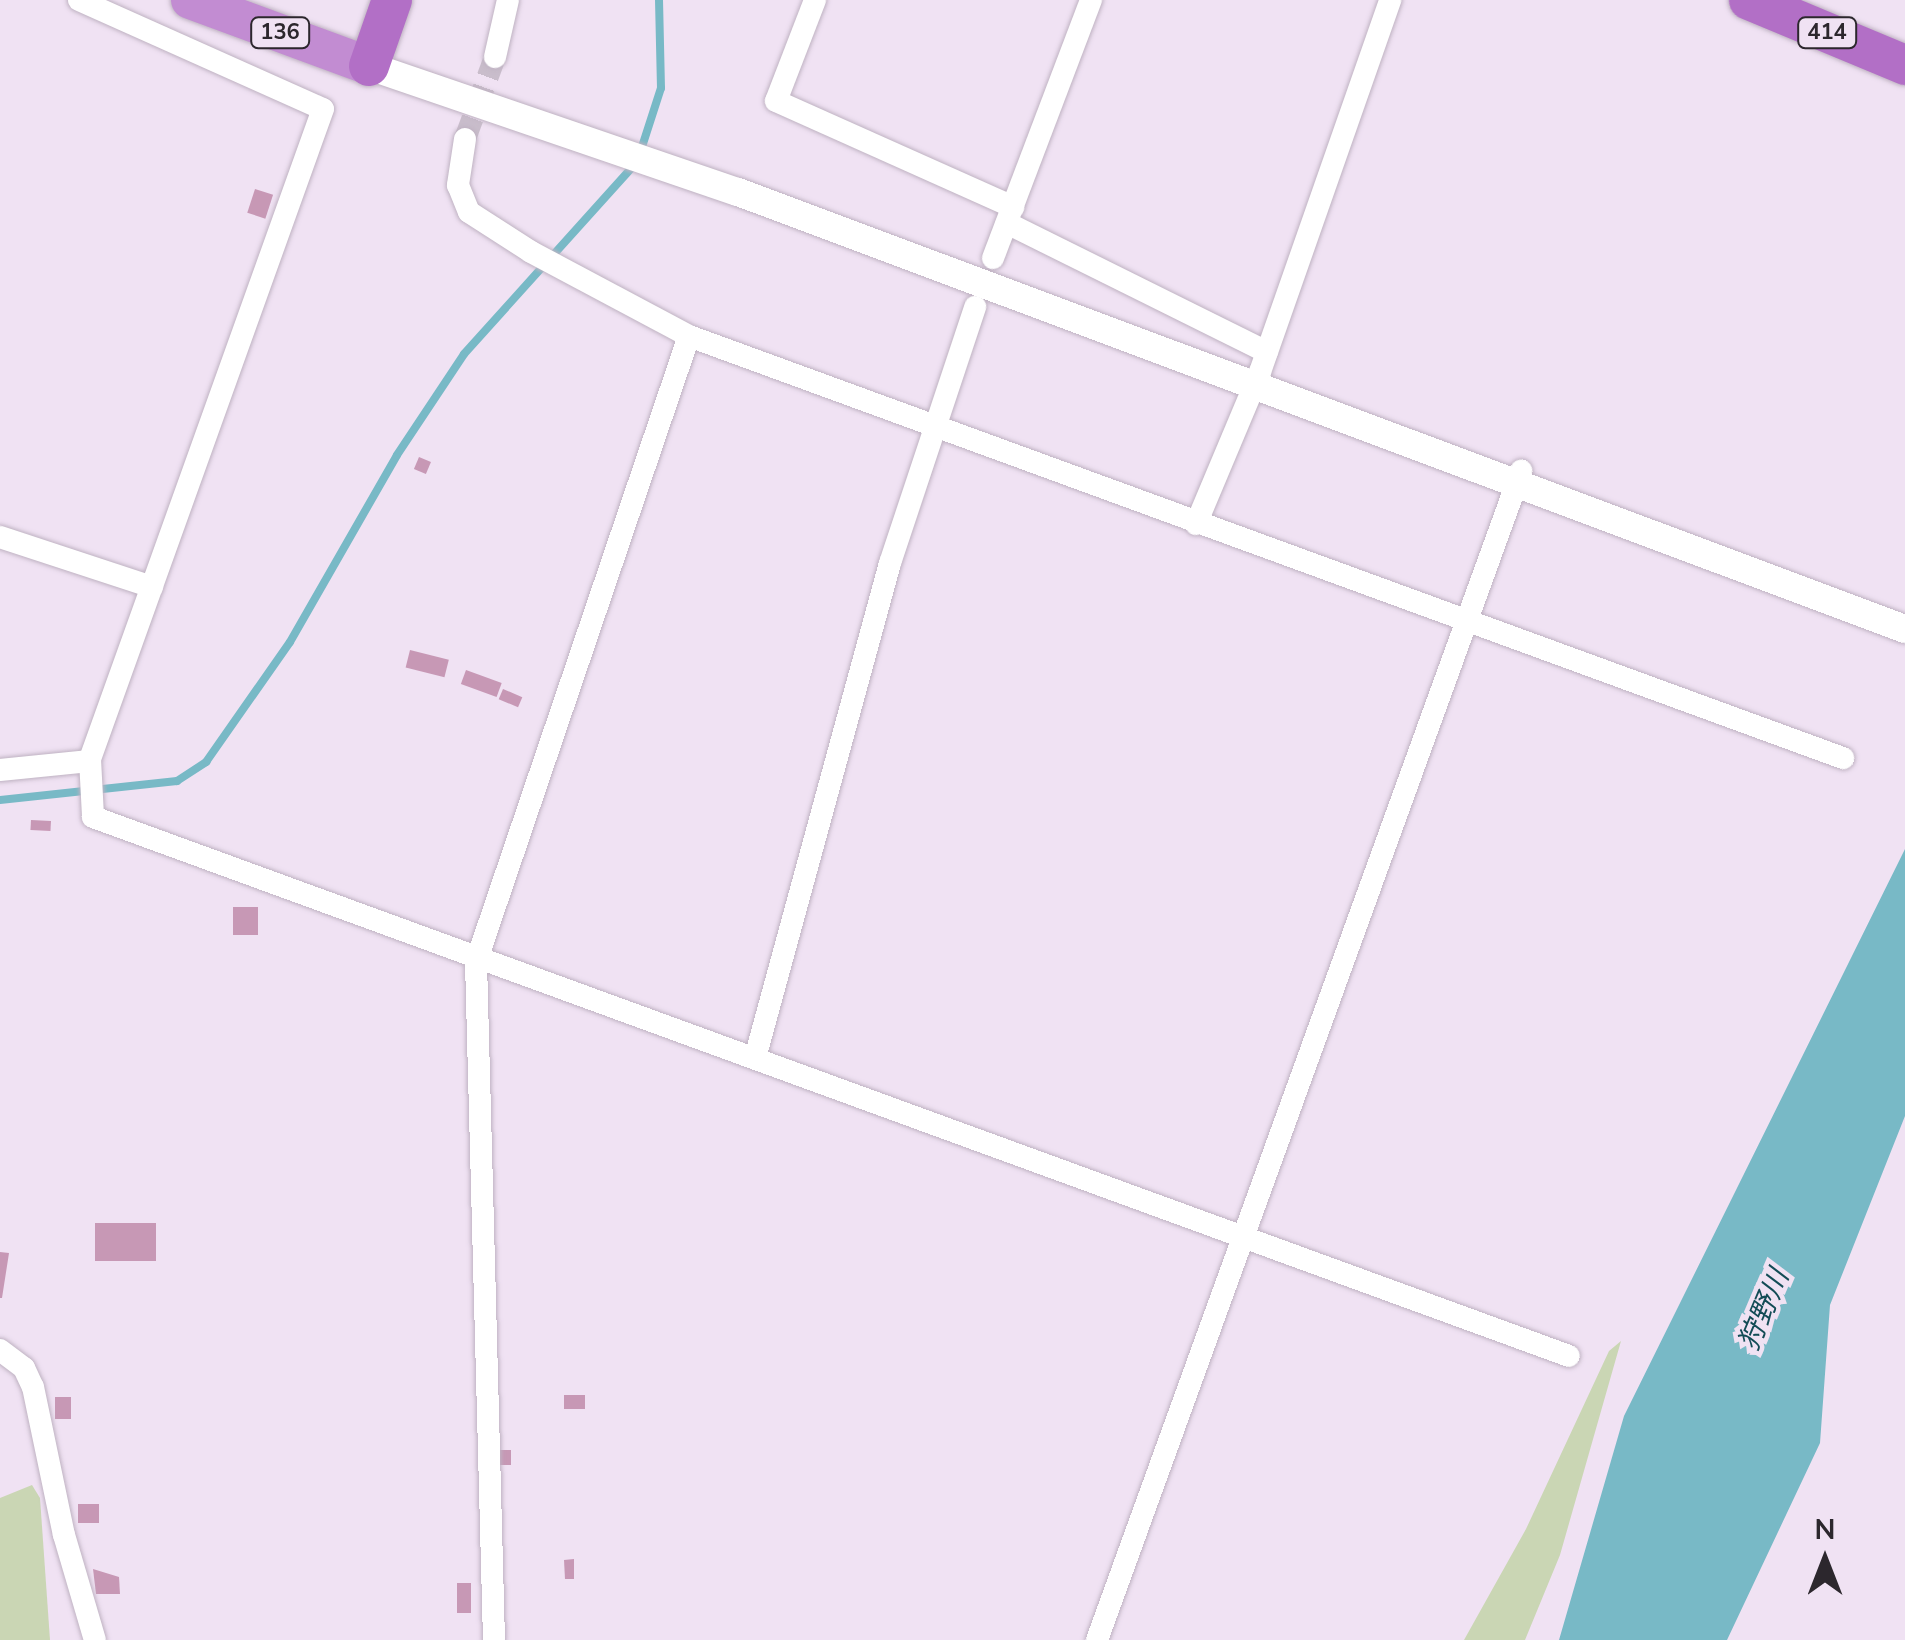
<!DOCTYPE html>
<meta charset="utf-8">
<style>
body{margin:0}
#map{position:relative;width:1905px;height:1640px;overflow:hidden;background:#f0e2f3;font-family:"Nunito Sans","Noto Sans JP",sans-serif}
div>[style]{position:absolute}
.green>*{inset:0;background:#cad6b4}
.water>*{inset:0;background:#78b9c6}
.stream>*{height:8px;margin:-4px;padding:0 4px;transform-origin:4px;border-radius:4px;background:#78b9c6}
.building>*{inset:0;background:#c798b5;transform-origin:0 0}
.minor-tunnel>*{height:22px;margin-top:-11px;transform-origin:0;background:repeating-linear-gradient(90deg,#c9bdcb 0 22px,transparent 0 33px)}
.roads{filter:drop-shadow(0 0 2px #bfb2c2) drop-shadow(0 0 2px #bfb2c2)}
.minor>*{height:22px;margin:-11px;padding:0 11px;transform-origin:11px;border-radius:11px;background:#fff}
.tertiary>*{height:28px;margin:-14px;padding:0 14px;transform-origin:14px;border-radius:14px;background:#fff}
.trunk>*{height:38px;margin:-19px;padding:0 19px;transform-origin:19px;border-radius:19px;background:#c28cd2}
.motorway>*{height:40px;margin:-20px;padding:0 20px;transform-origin:20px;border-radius:20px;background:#b26fc6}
span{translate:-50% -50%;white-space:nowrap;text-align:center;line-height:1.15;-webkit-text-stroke:9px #f0e2f3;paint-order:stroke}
.shield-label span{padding:2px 8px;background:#f0e2f3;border:2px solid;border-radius:8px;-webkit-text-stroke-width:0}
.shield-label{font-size:22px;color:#2c272d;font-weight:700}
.water-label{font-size:28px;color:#134c56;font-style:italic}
.north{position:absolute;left:1775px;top:1510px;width:100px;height:100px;-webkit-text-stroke:8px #f0e2f3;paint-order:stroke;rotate:0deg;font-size:28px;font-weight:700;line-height:40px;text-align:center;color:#2c272d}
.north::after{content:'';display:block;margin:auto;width:35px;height:45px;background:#2c272d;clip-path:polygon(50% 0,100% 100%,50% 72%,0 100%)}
</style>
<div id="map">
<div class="green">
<i style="clip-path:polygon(1621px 1341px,1560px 1555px,1525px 1640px,1464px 1640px,1526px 1529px,1609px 1351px)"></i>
<i style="clip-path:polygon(32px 1485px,40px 1498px,50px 1640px,0 1640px,0 1498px)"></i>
</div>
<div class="water">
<i style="clip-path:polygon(1905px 849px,1905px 1116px,1830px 1305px,1820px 1443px,1727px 1640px,1559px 1640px,1624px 1416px)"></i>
</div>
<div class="stream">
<i style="left:640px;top:153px;width:68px;rotate:-72.1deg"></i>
<i style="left:661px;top:88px;width:88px;rotate:-91.3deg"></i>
<i style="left:0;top:800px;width:178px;rotate:-6.1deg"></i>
<i style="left:177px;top:781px;width:35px;rotate:-33deg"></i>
<i style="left:206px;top:762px;width:146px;rotate:-55deg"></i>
<i style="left:290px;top:642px;width:215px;rotate:-60.2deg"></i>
<i style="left:397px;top:455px;width:121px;rotate:-56.4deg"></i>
<i style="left:464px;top:354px;width:254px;rotate:-48deg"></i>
</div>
<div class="building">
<i style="left:255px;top:189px;width:19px;height:25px;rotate:18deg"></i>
<i style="left:419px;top:457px;width:13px;height:13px;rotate:23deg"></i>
<i style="left:410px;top:650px;width:40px;height:18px;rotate:14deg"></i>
<i style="left:466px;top:670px;width:38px;height:15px;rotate:20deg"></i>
<i style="left:503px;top:689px;width:21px;height:11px;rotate:23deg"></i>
<i style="left:31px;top:820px;width:20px;height:10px;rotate:3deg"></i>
<i style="left:233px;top:907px;width:25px;height:28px"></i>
<i style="left:95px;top:1223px;width:61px;height:38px"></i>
<i style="clip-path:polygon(0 1252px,9px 1253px,2px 1298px,0 1298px)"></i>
<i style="left:564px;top:1395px;width:21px;height:14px"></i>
<i style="left:71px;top:1397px;width:22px;height:16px;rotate:90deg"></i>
<i style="left:511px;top:1450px;width:15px;height:12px;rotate:90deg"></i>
<i style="left:78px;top:1504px;width:21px;height:19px"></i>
<i style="clip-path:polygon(574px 1559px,574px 1579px,565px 1579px,564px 1560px)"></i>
<i style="clip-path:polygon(93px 1569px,119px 1577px,120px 1594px,96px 1594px)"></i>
<i style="left:457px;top:1583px;width:14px;height:30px"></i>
</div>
<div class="minor-tunnel">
<i style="left:465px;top:139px;width:87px;rotate:-69.9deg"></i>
</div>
<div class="roads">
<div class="minor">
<i style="left:79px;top:0;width:267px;rotate:24.1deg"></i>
<i style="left:323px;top:109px;width:690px;rotate:109.72deg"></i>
<i style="left:90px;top:759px;width:58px;rotate:87deg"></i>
<i style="left:93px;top:817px;width:1571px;rotate:20.06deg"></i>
<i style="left:815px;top:0;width:108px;rotate:111.1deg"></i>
<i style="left:776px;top:101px;width:260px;rotate:24.1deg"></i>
<i style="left:495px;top:57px;width:58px;rotate:-77.2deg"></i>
<i style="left:465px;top:139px;width:47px;rotate:98.7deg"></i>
<i style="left:458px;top:185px;width:29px;rotate:68deg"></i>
<i style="left:469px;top:212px;width:74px;rotate:32.8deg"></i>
<i style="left:531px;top:252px;width:179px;rotate:28deg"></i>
<i style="left:689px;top:336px;width:1229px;rotate:20.09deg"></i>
<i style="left:1007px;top:223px;width:290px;rotate:26.4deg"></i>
<i style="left:993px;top:258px;width:276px;rotate:-69.2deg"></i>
<i style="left:1196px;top:524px;width:165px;rotate:-67.2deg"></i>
<i style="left:1260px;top:372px;width:394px;rotate:-70.7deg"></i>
<i style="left:0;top:537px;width:160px;rotate:18.2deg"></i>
<i style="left:0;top:770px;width:90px;rotate:-5.7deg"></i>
<i style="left:755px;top:1058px;width:513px;rotate:-74.74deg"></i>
<i style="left:890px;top:563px;width:270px;rotate:-71.6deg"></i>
<i style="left:0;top:1350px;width:30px;rotate:37deg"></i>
<i style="left:24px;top:1368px;width:21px;rotate:65deg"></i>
<i style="left:33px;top:1387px;width:151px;rotate:78.2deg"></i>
<i style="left:64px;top:1535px;width:109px;rotate:73.6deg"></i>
<i style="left:494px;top:1640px;width:678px;rotate:-91.52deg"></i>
<i style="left:476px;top:962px;width:661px;rotate:-71.21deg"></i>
<i style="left:1097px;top:1640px;width:1244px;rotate:-70.06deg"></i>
</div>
<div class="tertiary">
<i style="left:369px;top:66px;width:390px;rotate:18.9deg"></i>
<i style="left:738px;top:192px;width:1246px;rotate:20.53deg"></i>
</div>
<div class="trunk">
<i style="left:190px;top:0;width:191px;rotate:20.2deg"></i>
</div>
<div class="motorway">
<i style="left:1749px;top:0;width:169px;rotate:22.6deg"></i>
<i style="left:369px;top:66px;width:70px;rotate:-70.8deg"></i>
</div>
</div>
<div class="shield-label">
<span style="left:280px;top:33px">136</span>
<span style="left:1827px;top:33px">414</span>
</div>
<div class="water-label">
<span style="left:1764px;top:1310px;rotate:-67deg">狩野川</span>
</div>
<div class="north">N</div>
</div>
